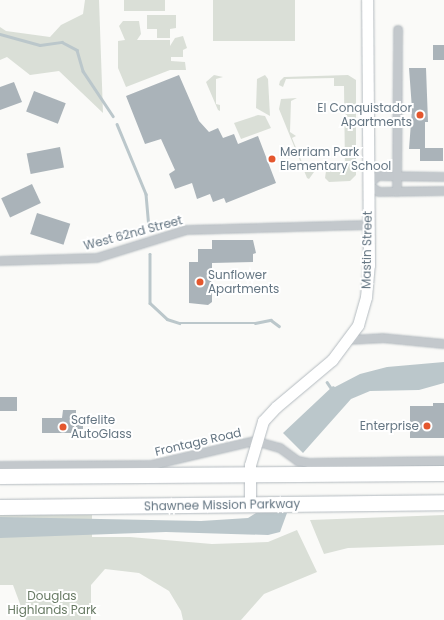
<!DOCTYPE html>
<style>
body{margin:0}
#map{position:relative;width:444px;height:620px;overflow:hidden;background:#fafaf8;font-family:Poppins,sans-serif}
div>[style]{position:absolute}
.green>*{inset:0;background:#dadfd7;transform-origin:0 0}
.water>*{inset:0;background:#bbc7cb}
.stream>*{height:2.5px;margin:-1.25px;padding:0 1.25px;transform-origin:1.25px;border-radius:1.25px;background:#bbc7cb}
.building>*{inset:0;background:#aab3b9;transform-origin:0 0}
.roads{filter:drop-shadow(0 0 1px #b3babf) drop-shadow(0 0 1px #b3babf)}
.street>*{height:8px;margin:-4px;padding:0 4px;transform-origin:4px;border-radius:4px;background:#c3c8cc}
.secondary>*{height:11px;margin:-5.5px;padding:0 5.5px;transform-origin:5.5px;border-radius:5.5px;background:#fff}
.highway>*{height:15px;margin:-7.5px;padding:0 7.5px;transform-origin:7.5px;border-radius:7.5px;background:#fff}
.dots>*{width:11px;height:11px;translate:-50% -50%;box-sizing:border-box;border:2px solid #fff;border-radius:50%}
span{translate:-50% -50%;white-space:nowrap;text-align:center;line-height:1.15;-webkit-text-stroke:4px #fff;paint-order:stroke}
.poi-label{font-size:12px;color:#657683}
.right{translate:-100% -50%;text-align:right}
.left{translate:0 -50%;text-align:left}
.street-label{font-size:12px;color:#657683}
.park-label{font-size:12px;color:#687a64}
</style>
<div id="map">
<div class="green">
<i style="clip-path:polygon(85px 0,99px 0,103px 113px,59px 71px,30px 75px,7px 57px,0 60px,0 27px,6px 31px,50px 37px,61px 25px,83px 14px)"></i>
<i style="left:124px;top:0;width:41px;height:11px"></i>
<i style="left:213px;top:0;width:82px;height:41px"></i>
<i style="clip-path:polygon(147px 15px,176px 15px,176px 28px,170px 29px,170px 38px,157px 38px,157px 29px,147px 29px)"></i>
<i style="clip-path:polygon(123px 21px,139px 21px,141px 34px,137px 40px,170px 40px,170px 46px,175px 38px,183px 36px,187px 48px,183px 50px,183px 57px,171px 57px,171px 61px,185px 62px,186px 70px,170px 70px,126px 87px,118px 68px,118px 41px,125px 40px,119px 26px)"></i>
<i style="clip-path:polygon(214px 75px,223px 77px,216px 79px,216px 104px,220px 105px,220px 111px,218px 110px,206px 82px)"></i>
<i style="clip-path:polygon(265px 75px,268px 79px,270px 116px,256px 108px,257px 79px)"></i>
<i style="clip-path:polygon(348px 75px,356px 80px,356px 175px,350px 181px,329px 182px,325px 178px,326px 171px,345px 170px,344px 86px,334px 86px,334px 78px,286px 79px,283px 87px,279px 85px,280px 81px,284px 77px)"></i>
<i style="clip-path:polygon(297px 98px,291px 101px,290px 132px,296px 136px,292px 138px,306px 172px,314px 172px,309px 179px,307px 178px,279px 109px,281px 99px)"></i>
<i style="clip-path:polygon(258px 115px,265px 116px,271px 128px,241px 139px,234px 123px)"></i>
<i style="clip-path:polygon(0 515px,92px 515px,92px 537px,130px 537px,212px 544px,268px 542px,297px 530px,317px 572px,264px 594px,241px 620px,183px 620px,181px 611px,169px 591px,139px 573px,105px 569px,91px 585px,91px 620px,26px 620px,13px 585px,0 585px)"></i>
<i style="clip-path:polygon(444px 515px,444px 545px,348px 548px,324px 554px,310px 520px)"></i>
</div>
<div class="water">
<i style="clip-path:polygon(444px 362px,444px 383px,419px 390px,370px 391px,351px 399px,303px 453px,283px 433px,333px 386px,335px 387px,360px 374px,387px 367px)"></i>
<i style="clip-path:polygon(256px 513px,287px 513px,280px 532px,268px 535px,166px 532px,0 538px,0 517px,201px 521px,248px 518px)"></i>
</div>
<div class="stream">
<i style="left:0;top:34px;width:41px;rotate:15.4deg"></i>
<i style="left:40px;top:45px;width:22px;rotate:-8deg"></i>
<i style="left:62px;top:42px;width:17px;rotate:28deg"></i>
<i style="left:77px;top:50px;width:22px;rotate:74deg"></i>
<i style="left:83px;top:71px;width:54px;rotate:56.3deg"></i>
<i style="left:117px;top:124px;width:76px;rotate:67.5deg"></i>
<i style="left:146px;top:194px;width:32px;rotate:85deg"></i>
<i style="left:150px;top:254px;width:49px;rotate:90deg"></i>
<i style="left:150px;top:303px;width:23px;rotate:43deg"></i>
<i style="left:167px;top:319px;width:13px;rotate:18deg"></i>
<i style="left:179px;top:323px;width:76px"></i>
<i style="left:255px;top:323px;width:16px;rotate:-11deg"></i>
<i style="left:271px;top:320px;width:10px;rotate:37deg"></i>
<i style="left:327px;top:382px;width:7px;rotate:56deg"></i>
</div>
<div class="building">
<i style="left:433px;top:45px;width:11px;height:15px"></i>
<i style="clip-path:polygon(409px 68px,426px 68px,428px 122px,425px 122px,425px 148px,443px 148px,443px 161px,420px 161px,420px 149px,409px 149px,412px 109px)"></i>
<i style="clip-path:polygon(179px 75px,199px 121px,209px 132px,218px 128px,223px 138px,234px 134px,238px 144px,258px 136px,276px 183px,226px 203px,224px 198px,213px 202px,210px 194px,197px 199px,192px 183px,175px 189px,169px 174px,175px 170px,161px 139px,145px 144px,126px 96px)"></i>
<i style="clip-path:polygon(14px 82px,22px 102px,0 110px,0 87px)"></i>
<i style="left:34px;top:91px;width:34px;height:22px;rotate:21deg"></i>
<i style="left:60px;top:147px;width:21px;height:34px;rotate:79deg"></i>
<i style="left:32px;top:184px;width:21px;height:34px;rotate:65deg"></i>
<i style="left:37px;top:213px;width:35px;height:22px;rotate:18deg"></i>
<i style="clip-path:polygon(212px 240px,253px 240px,256px 253px,253px 254px,253px 262px,212px 263px,212px 302px,208px 305px,189px 303px,189px 262px,198px 262px,198px 249px,212px 249px)"></i>
<i style="left:0;top:397px;width:17px;height:14px"></i>
<i style="clip-path:polygon(433px 403px,444px 403px,444px 438px,410px 438px,410px 406px,433px 406px)"></i>
<i style="clip-path:polygon(63px 410px,76px 410px,76px 421px,83px 421px,83px 433px,42px 433px,42px 418px,62px 418px)"></i>
</div>
<div class="roads">
<div class="street">
<i style="left:444px;top:177px;width:66px;rotate:-179.1deg"></i>
<i style="left:378px;top:176px;width:13px;rotate:138deg"></i>
<i style="left:368px;top:185px;width:13px;rotate:32deg"></i>
<i style="left:379px;top:192px;width:65px;rotate:-0.9deg"></i>
<i style="left:397px;top:192px;width:162px;rotate:-89.6deg"></i>
<i style="left:0;top:261px;width:97px;rotate:-1.8deg"></i>
<i style="left:97px;top:258px;width:94px;rotate:-17.3deg"></i>
<i style="left:187px;top:230px;width:181px;rotate:-1.6deg"></i>
<i style="left:347px;top:340px;width:35px;rotate:-3deg"></i>
<i style="left:382px;top:338px;width:62px;rotate:5.5deg"></i>
<i style="left:0;top:466px;width:152px;rotate:-0.4deg"></i>
<i style="left:152px;top:465px;width:106px;rotate:-13.1deg"></i>
<i style="left:255px;top:441px;width:26px;rotate:16deg"></i>
<i style="left:280px;top:448px;width:22px;rotate:36deg"></i>
<i style="left:298px;top:461px;width:11px;rotate:10deg"></i>
<i style="left:309px;top:463px;width:135px;rotate:-0.8deg"></i>
</div>
<div class="secondary">
<i style="left:250px;top:505px;width:40px;rotate:-90deg"></i>
<i style="left:250px;top:465px;width:46px;rotate:-73.5deg"></i>
<i style="left:263px;top:421px;width:19px;rotate:-47deg"></i>
<i style="left:276px;top:407px;width:73px;rotate:-40deg"></i>
<i style="left:332px;top:360px;width:44px;rotate:-53.4deg"></i>
<i style="left:358px;top:325px;width:29px;rotate:-74deg"></i>
<i style="left:366px;top:297px;width:32px;rotate:-85deg"></i>
<i style="left:369px;top:265px;width:265px;rotate:-90.4deg"></i>
</div>
<div class="highway">
<i style="left:0;top:476px;width:444px;rotate:-0.4deg"></i>
<i style="left:0;top:507px;width:444px;rotate:-0.6deg"></i>
</div>
</div>
<div class="dots">
<i style="left:420px;top:115px;background:#e4572e"></i>
<i style="left:272px;top:159px;background:#e4572e"></i>
<i style="left:200px;top:282px;background:#e4572e"></i>
<i style="left:427px;top:426px;background:#e4572e"></i>
<i style="left:63px;top:427px;background:#e4572e"></i>
</div>
<div class="poi-label">
<span class="right" style="left:412px;top:115px">El Conquistador<br>Apartments</span>
<span class="left" style="left:280px;top:159px">Merriam Park<br>Elementary School</span>
<span class="left" style="left:208px;top:282px">Sunflower<br>Apartments</span>
<span class="left" style="left:71px;top:427px">Safelite<br>AutoGlass</span>
<span class="right" style="left:419px;top:426px">Enterprise</span>
</div>
<div class="street-label">
<span style="left:133px;top:233px;rotate:-15deg">West 62nd Street</span>
<span style="left:367px;top:250px;rotate:-89deg">Mastin Street</span>
<span style="left:198px;top:442px;rotate:-13deg">Frontage Road</span>
<span style="left:222px;top:505px;rotate:-1deg">Shawnee Mission Parkway</span>
</div>
<div class="park-label">
<span style="left:52px;top:603px">Douglas<br>Highlands Park</span>
</div>
</div>
